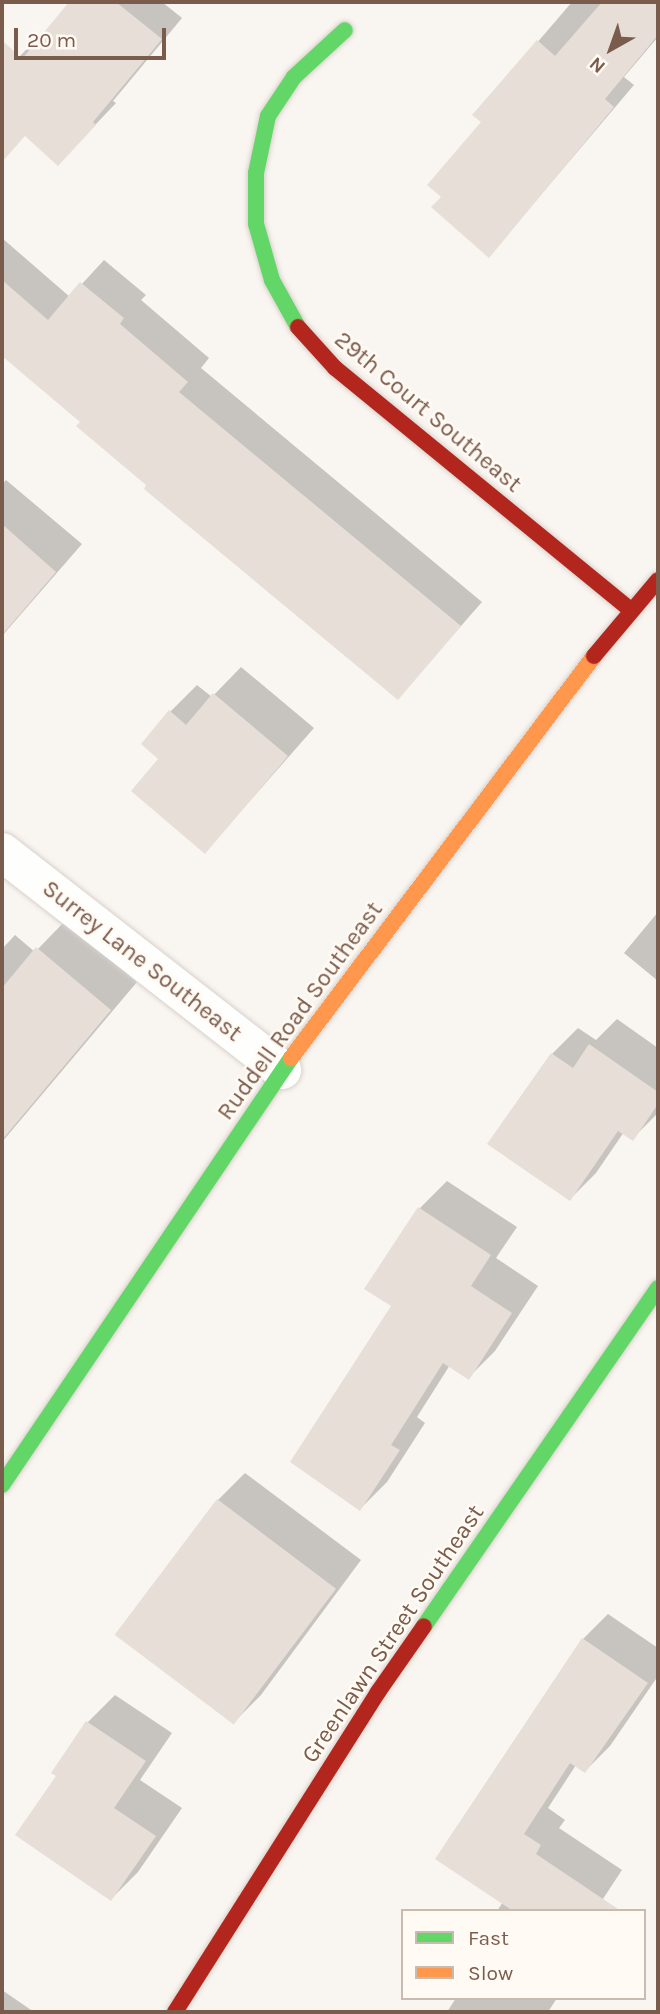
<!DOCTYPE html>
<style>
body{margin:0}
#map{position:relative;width:660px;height:2014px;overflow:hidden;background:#f9f5f0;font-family:Karla,sans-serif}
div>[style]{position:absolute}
.shadow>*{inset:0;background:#0003}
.building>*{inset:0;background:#e6ded7;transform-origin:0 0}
.roads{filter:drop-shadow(0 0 2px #d7d1cb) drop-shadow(0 0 2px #d7d1cb)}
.street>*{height:38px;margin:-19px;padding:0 19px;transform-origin:19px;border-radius:19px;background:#fefefd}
.fast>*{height:16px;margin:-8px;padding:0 8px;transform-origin:8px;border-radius:8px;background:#63d668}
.slow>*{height:16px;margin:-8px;padding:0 8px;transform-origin:8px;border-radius:8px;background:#ff974d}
.jam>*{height:16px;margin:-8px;padding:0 8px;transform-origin:8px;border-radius:8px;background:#b3261e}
span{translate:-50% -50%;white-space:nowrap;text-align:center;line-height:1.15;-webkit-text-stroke:5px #fffaf3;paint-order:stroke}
.street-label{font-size:24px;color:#7a5c4d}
.frame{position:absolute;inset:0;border:4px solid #7a5c4d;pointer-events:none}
.legend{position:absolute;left:401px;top:1909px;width:245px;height:91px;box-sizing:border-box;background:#fffaf3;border:2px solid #cabbb1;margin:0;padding:9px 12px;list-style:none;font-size:21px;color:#7a5c4d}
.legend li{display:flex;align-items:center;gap:14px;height:35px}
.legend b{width:35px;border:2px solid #cabbb1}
.north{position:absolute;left:576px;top:14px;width:70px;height:70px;-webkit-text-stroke:5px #fffaf3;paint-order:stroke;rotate:220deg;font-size:19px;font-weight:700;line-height:28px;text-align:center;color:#7a5c4d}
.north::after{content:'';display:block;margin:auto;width:24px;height:32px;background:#7a5c4d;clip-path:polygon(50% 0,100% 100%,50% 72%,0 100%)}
.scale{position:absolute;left:14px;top:28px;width:152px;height:32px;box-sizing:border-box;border:4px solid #7a5c4d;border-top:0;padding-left:9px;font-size:21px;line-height:24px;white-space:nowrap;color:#7a5c4d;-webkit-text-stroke:5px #fffaf3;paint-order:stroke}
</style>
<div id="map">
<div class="shadow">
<i style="clip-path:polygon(72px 2px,162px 2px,182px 18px,113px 101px,116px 103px,58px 164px,26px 134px,15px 145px,2px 133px,2px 75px,40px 35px,42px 37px)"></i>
<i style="clip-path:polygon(572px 2px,658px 2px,658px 37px,624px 77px,634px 85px,489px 256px,443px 197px,483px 122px,475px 115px)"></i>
<i style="clip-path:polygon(2px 238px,70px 297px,104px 260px,146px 295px,141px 300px,209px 358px,201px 368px,482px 602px,398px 698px,149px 485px,82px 422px,2px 354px)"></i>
<i style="clip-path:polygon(6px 480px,82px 544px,2px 636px,2px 484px)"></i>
<i style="clip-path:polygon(241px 667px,314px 728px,205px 852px,170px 712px,197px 685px,212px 697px)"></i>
<i style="clip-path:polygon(658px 912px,658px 981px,624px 953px)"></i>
<i style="clip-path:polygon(65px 921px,137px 982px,2px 1142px,2px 949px,15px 935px,35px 952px)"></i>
<i style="clip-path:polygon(617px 1019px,658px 1048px,658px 1113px,633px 1138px,624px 1132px,596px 1173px,570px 1199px,552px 1054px,578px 1028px,596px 1040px)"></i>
<i style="clip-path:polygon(447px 1181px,517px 1227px,496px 1258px,538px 1286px,495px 1351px,468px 1378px,450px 1365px,417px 1417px,425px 1423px,387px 1482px,360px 1509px,394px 1306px,367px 1288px,420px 1208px)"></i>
<i style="clip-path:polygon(245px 1473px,361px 1560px,261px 1695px,234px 1722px,218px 1500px)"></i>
<i style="clip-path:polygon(608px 1614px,658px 1648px,658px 1676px,610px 1746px,585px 1771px,576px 1765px,548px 1808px,565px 1820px,559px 1828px,622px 1870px,595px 1911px,497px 1911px,503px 1902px,583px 1639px)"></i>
<i style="clip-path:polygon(115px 1695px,172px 1733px,140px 1780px,182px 1808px,138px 1872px,111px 1899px,58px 1776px,53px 1773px,88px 1722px)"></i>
<i style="clip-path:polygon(2px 1990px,34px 2012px,2px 2012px)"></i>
<i style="clip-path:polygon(456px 1998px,557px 1998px,548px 2012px,447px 2012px)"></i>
</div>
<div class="building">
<i style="clip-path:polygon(69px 2px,116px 2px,162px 39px,93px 122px,96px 125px,58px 166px,25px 136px,2px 162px,2px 40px,22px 59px)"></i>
<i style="clip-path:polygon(602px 2px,658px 2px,658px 35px,605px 99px,614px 107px,489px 258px,431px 207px,441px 197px,427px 185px,481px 122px,472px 115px,537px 40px,555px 56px)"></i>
<i style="clip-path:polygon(2px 280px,48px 320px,80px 282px,124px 318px,120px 324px,188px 382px,179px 392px,461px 626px,398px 700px,144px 489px,146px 485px,76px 426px,80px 422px,2px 356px)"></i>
<i style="clip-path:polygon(2px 524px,56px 572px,2px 635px)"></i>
<i style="clip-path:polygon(213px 693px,288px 756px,205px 854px,131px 791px,158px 759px,141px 744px,169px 710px,186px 725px)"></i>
<i style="clip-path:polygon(36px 947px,111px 1010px,2px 1140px,2px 988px)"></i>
<i style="clip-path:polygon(589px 1044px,658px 1092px,658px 1104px,633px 1141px,618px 1131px,570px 1201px,487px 1144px,551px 1053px,573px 1068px)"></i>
<i style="clip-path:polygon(418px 1207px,491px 1255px,471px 1286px,512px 1313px,469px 1380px,443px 1363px,391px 1445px,400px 1450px,360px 1511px,290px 1462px,391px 1306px,364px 1289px)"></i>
<i style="left:217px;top:1499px;width:149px;height:170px;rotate:37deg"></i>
<i style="clip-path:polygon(582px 1638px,648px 1683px,585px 1773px,570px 1763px,524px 1834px,541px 1845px,536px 1854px,621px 1911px,513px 1911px,435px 1859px)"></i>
<i style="clip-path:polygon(86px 1721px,146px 1761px,114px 1808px,156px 1836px,111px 1901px,15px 1835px,56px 1776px,51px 1773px)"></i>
</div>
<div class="roads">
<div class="street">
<i style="left:2px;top:852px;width:355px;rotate:37.9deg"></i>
</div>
<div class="fast">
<i style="left:298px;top:327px;width:54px;rotate:-119deg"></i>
<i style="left:272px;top:280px;width:58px;rotate:-105.9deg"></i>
<i style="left:256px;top:224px;width:51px;rotate:-90deg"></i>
<i style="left:256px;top:173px;width:58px;rotate:-78.1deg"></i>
<i style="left:268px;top:116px;width:47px;rotate:-56.3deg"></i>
<i style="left:294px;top:77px;width:69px;rotate:-42.7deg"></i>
<i style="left:2px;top:1485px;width:516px;rotate:-55.91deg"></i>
<i style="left:424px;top:1626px;width:411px;rotate:-55.3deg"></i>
</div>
<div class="slow">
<i style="left:291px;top:1058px;width:503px;rotate:-52.99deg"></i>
</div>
<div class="jam">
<i style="left:298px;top:327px;width:55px;rotate:47.9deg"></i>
<i style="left:335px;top:368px;width:382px;rotate:39.3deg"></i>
<i style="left:594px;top:656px;width:99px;rotate:-49.9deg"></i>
<i style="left:175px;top:2012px;width:379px;rotate:-57.6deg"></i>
<i style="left:378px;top:1692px;width:80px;rotate:-55.1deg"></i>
</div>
</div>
<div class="street-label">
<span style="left:428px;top:412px;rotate:40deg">29th Court Southeast</span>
<span style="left:142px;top:961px;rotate:38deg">Surrey Lane Southeast</span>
<span style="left:300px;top:1011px;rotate:-54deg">Ruddell Road Southeast</span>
<span style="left:393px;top:1634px;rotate:-56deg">Greenlawn Street Southeast</span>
</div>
<div class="frame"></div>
<ul class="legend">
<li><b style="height:9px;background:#63d668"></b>Fast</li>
<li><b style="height:9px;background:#ff974d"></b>Slow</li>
</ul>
<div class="north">N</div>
<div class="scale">20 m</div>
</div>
